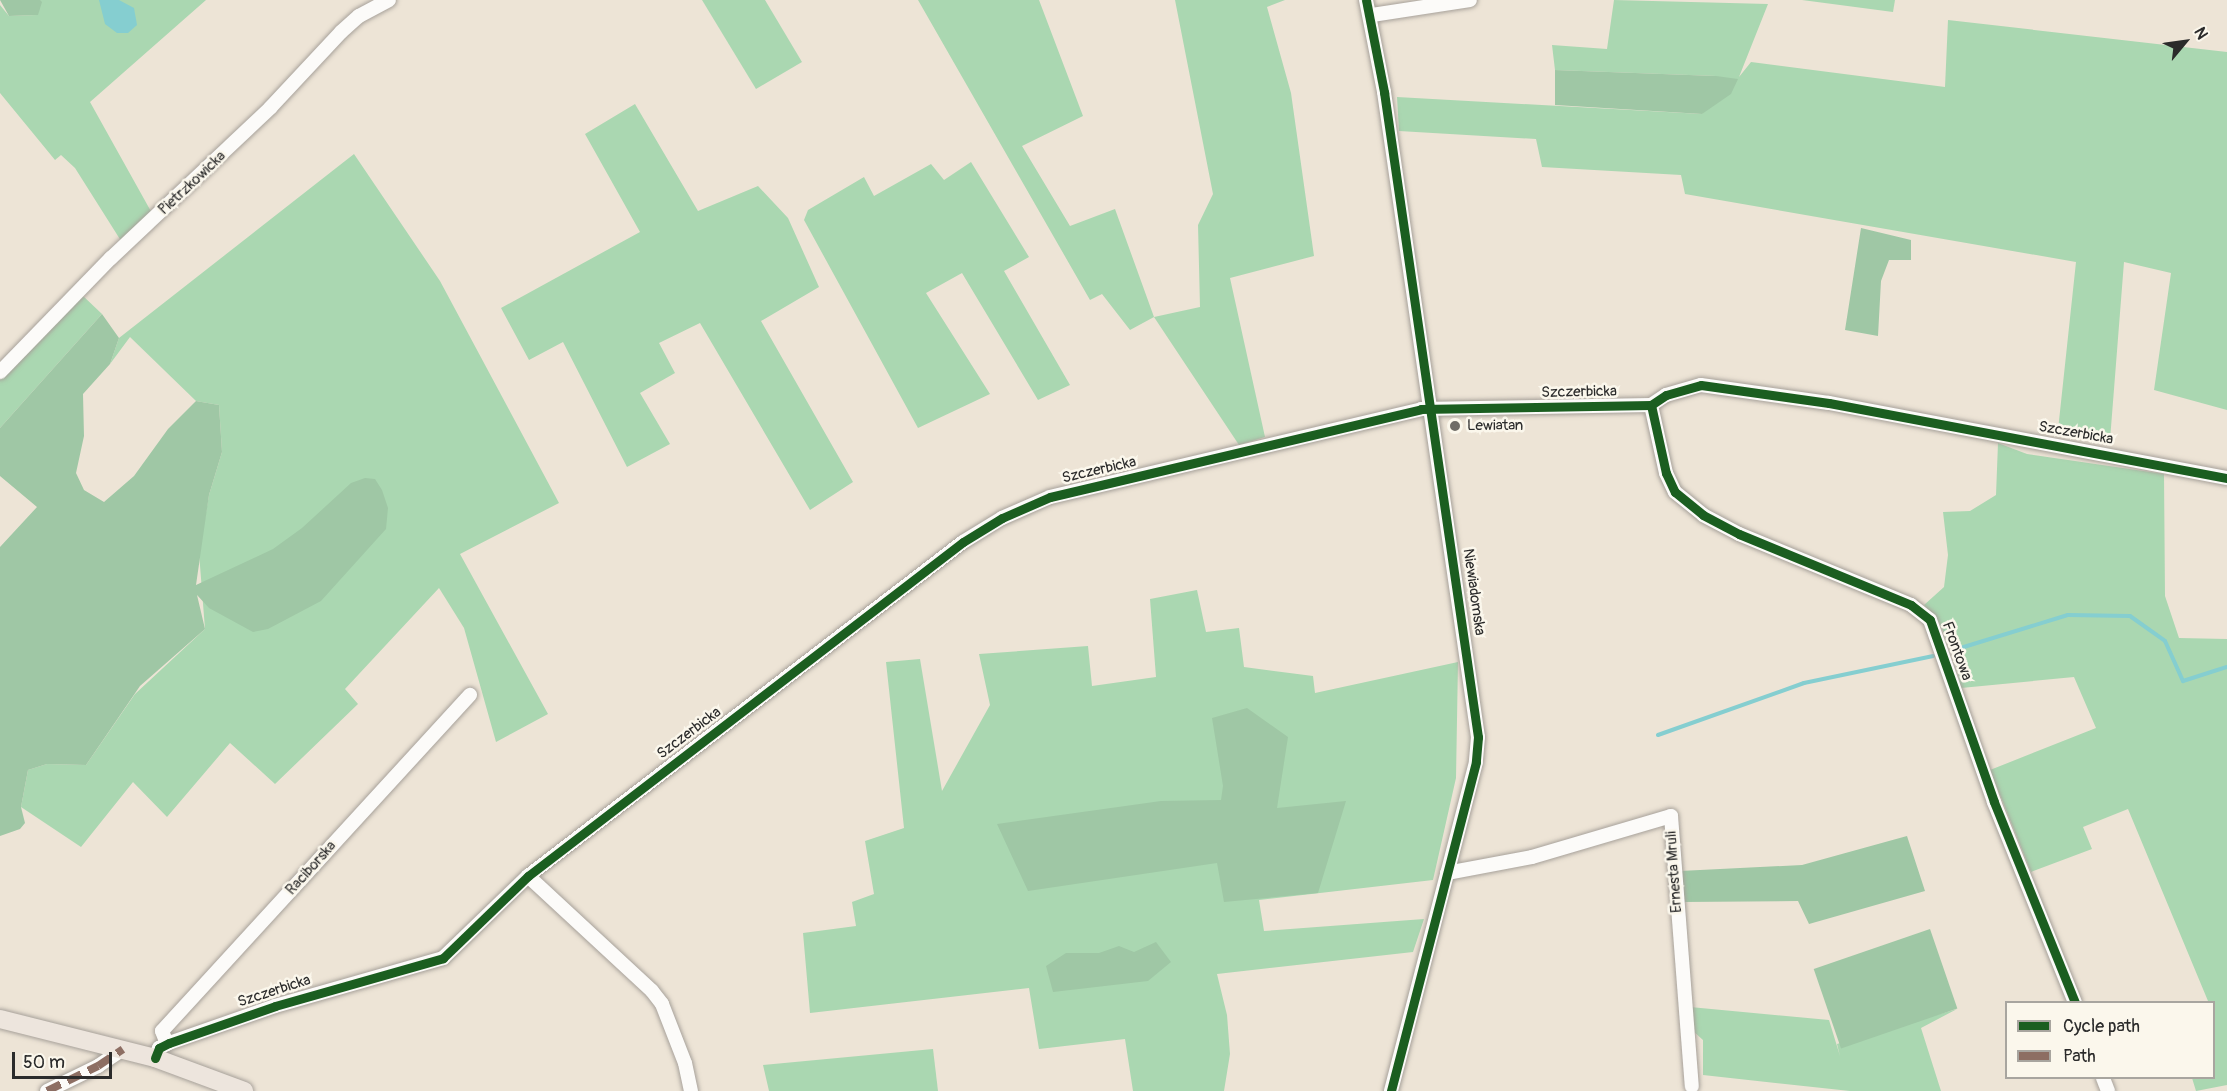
<!DOCTYPE html>
<style>
body{margin:0}
#map{position:relative;width:2227px;height:1091px;overflow:hidden;background:#ede4d6;font-family:Pangolin,sans-serif}
div>[style]{position:absolute}
.green>*{inset:0;background:#aad7b1}
.forest>*{inset:0;background:#9fc7a5;transform-origin:0 0}
.water>*{inset:0;background:#85ced0}
.stream>*{height:4px;margin:-2px;padding:0 2px;transform-origin:2px;border-radius:2px;background:#85ced0}
.roads{filter:drop-shadow(0 0 2px #a7a19a) drop-shadow(0 0 2px #a7a19a)}
.minor>*{height:14px;margin:-7px;padding:0 7px;transform-origin:7px;border-radius:7px;background:#fcfbf9}
.major>*{height:18px;margin:-9px;padding:0 9px;transform-origin:9px;border-radius:9px;background:#ede5dd}
.quiet>*{height:8px;margin-top:-4px;transform-origin:0;background:repeating-linear-gradient(90deg,#8d6e63 0 15px,transparent 0 23px)}
.cycleway>*{height:9px;margin:-4.5px;padding:0 4.5px;transform-origin:4.5px;border-radius:4.5px;background:#1b5e20}
.dots>*{width:16px;height:16px;translate:-50% -50%;box-sizing:border-box;border:3px solid #fbf7ec;border-radius:50%}
span{translate:-50% -50%;white-space:nowrap;text-align:center;line-height:1.15;-webkit-text-stroke:5px #fbf7ec;paint-order:stroke}
.street-label{font-size:15px;color:#2b2b2b}
.poi-label{font-size:15px;color:#2b2b2b}
.left{translate:0 -50%;text-align:left}
.legend{position:absolute;left:2005px;top:1001px;width:210px;height:78px;box-sizing:border-box;background:#fbf7ec;border:2px solid #a8a59f;margin:0;padding:8px 10px;list-style:none;font-size:18px;color:#2b2b2b}
.legend li{display:flex;align-items:center;gap:12px;height:30px}
.legend b{width:30px;border:2px solid #a8a59f}
.north{position:absolute;left:2155px;top:12px;width:60px;height:60px;-webkit-text-stroke:4px #fbf7ec;paint-order:stroke;rotate:61deg;font-size:16px;font-weight:700;line-height:24px;text-align:center;color:#2b2b2b}
.north::after{content:'';display:block;margin:auto;width:21px;height:27px;background:#2b2b2b;clip-path:polygon(50% 0,100% 100%,50% 72%,0 100%)}
.scale{position:absolute;left:12px;top:1052px;width:100px;height:27px;box-sizing:border-box;border:3px solid #2b2b2b;border-top:0;padding-left:8px;font-size:18px;line-height:21px;white-space:nowrap;color:#2b2b2b;-webkit-text-stroke:4px #fbf7ec;paint-order:stroke}
</style>
<div id="map">
<div class="green">
<i style="clip-path:polygon(40px 0,206px 0,90px 102px,153px 215px,123px 244px,75px 168px,61px 155px,55px 160px,0 93px,0 5px,9px 16px,37px 15px)"></i>
<i style="clip-path:polygon(702px 0,765px 0,802px 62px,756px 89px)"></i>
<i style="clip-path:polygon(918px 0,1039px 0,1083px 116px,1022px 146px,1070px 226px,1115px 209px,1154px 317px,1200px 307px,1198px 225px,1213px 194px,1175px 0,1285px 0,1267px 7px,1291px 93px,1314px 256px,1230px 278px,1265px 437px,1239px 445px,1154px 317px,1130px 330px,1102px 294px,1090px 300px)"></i>
<i style="clip-path:polygon(1614px 0,1768px 4px,1739px 77px,1751px 62px,1945px 87px,1948px 20px,2227px 52px,2227px 410px,2154px 390px,2171px 273px,2124px 262px,2110px 440px,2058px 430px,2076px 262px,1685px 194px,1681px 175px,1542px 167px,1536px 139px,1399px 131px,1397px 97px,1702px 114px,1716px 76px,1555px 70px,1552px 45px,1607px 49px)"></i>
<i style="clip-path:polygon(1802px 0,1895px 0,1893px 12px)"></i>
<i style="clip-path:polygon(635px 104px,698px 211px,758px 186px,788px 218px,819px 287px,761px 321px,853px 482px,810px 510px,700px 323px,659px 343px,675px 373px,640px 393px,670px 444px,627px 467px,563px 342px,529px 360px,501px 308px,640px 232px,585px 134px)"></i>
<i style="clip-path:polygon(354px 154px,440px 281px,559px 503px,460px 554px,548px 714px,496px 742px,464px 628px,439px 588px,345px 689px,358px 704px,275px 784px,230px 743px,167px 817px,133px 782px,81px 847px,21px 807px,28px 770px,47px 764px,86px 765px,135px 694px,205px 629px,199px 553px,209px 495px,222px 452px,219px 405px,196px 401px,130px 337px,110px 364px,119px 338px)"></i>
<i style="clip-path:polygon(971px 162px,1029px 257px,1004px 271px,1070px 385px,1038px 400px,962px 273px,926px 293px,990px 394px,918px 428px,804px 220px,808px 210px,864px 177px,874px 196px,931px 164px,944px 180px)"></i>
<i style="clip-path:polygon(82px 295px,102px 314px,0 428px,0 380px)"></i>
<i style="clip-path:polygon(1998px 443px,2027px 454px,2164px 474px,2165px 596px,2179px 638px,2227px 639px,2227px 1085px,2196px 1091px,2192px 1078px,2214px 1078px,2214px 1002px,2203px 1002px,2208px 1001px,2128px 809px,2083px 827px,2092px 849px,2031px 872px,1990px 770px,2096px 728px,2074px 677px,1961px 688px,1955px 659px,1939px 622px,1924px 605px,1944px 587px,1948px 555px,1943px 512px,1970px 511px,1996px 495px)"></i>
<i style="clip-path:polygon(1197px 590px,1206px 632px,1239px 628px,1244px 667px,1313px 676px,1315px 693px,1458px 662px,1456px 778px,1433px 880px,1259px 900px,1264px 931px,1424px 919px,1413px 952px,1217px 974px,1227px 1015px,1230px 1054px,1224px 1091px,1133px 1091px,1125px 1039px,1039px 1049px,1029px 988px,810px 1013px,803px 933px,856px 926px,852px 902px,874px 894px,865px 841px,904px 828px,886px 662px,920px 659px,942px 791px,990px 705px,979px 654px,1088px 646px,1092px 686px,1156px 677px,1150px 599px)"></i>
<i style="clip-path:polygon(1690px 1007px,1829px 1020px,1840px 1056px,1837px 1044px,1957px 1009px,1921px 1028px,1941px 1091px,1850px 1091px,1703px 1075px,1703px 1040px,1693px 1031px)"></i>
<i style="clip-path:polygon(933px 1049px,938px 1091px,769px 1091px,763px 1065px)"></i>
</div>
<div class="forest">
<i style="clip-path:polygon(0 0,40px 0,42px 2px,38px 15px,9px 16px)"></i>
<i style="clip-path:polygon(1555px 70px,1716px 76px,1738px 79px,1731px 94px,1702px 114px,1555px 105px)"></i>
<i style="clip-path:polygon(1861px 228px,1911px 240px,1911px 260px,1889px 260px,1881px 281px,1878px 336px,1845px 330px)"></i>
<i style="clip-path:polygon(102px 314px,119px 338px,110px 364px,83px 394px,84px 436px,76px 473px,84px 490px,104px 502px,134px 476px,168px 429px,196px 401px,219px 405px,222px 452px,209px 495px,196px 585px,273px 549px,302px 528px,351px 483px,365px 478px,375px 479px,382px 490px,388px 508px,386px 529px,321px 601px,268px 629px,253px 632px,209px 608px,197px 595px,205px 629px,140px 686px,86px 765px,47px 764px,28px 770px,21px 807px,25px 823px,20px 829px,0 836px,0 547px,37px 507px,0 476px,0 428px)"></i>
<i style="clip-path:polygon(1247px 708px,1288px 737px,1277px 808px,1346px 801px,1318px 893px,1224px 902px,1217px 863px,1028px 891px,997px 824px,1161px 801px,1221px 800px,1223px 786px,1212px 718px)"></i>
<i style="clip-path:polygon(1907px 836px,1925px 891px,1809px 924px,1798px 901px,1683px 902px,1680px 871px,1802px 865px)"></i>
<i style="left:1930px;top:929px;width:84px;height:123px;rotate:71deg"></i>
<i style="clip-path:polygon(1156px 942px,1171px 962px,1148px 981px,1053px 992px,1046px 966px,1066px 953px,1099px 953px,1119px 946px,1134px 952px)"></i>
</div>
<div class="water">
<i style="clip-path:polygon(99px 0,119px 0,134px 8px,137px 25px,128px 33px,117px 33px,105px 24px)"></i>
</div>
<div class="stream">
<i style="left:1954px;top:650px;width:119px;rotate:-17.1deg"></i>
<i style="left:2068px;top:615px;width:62px;rotate:0.9deg"></i>
<i style="left:2130px;top:616px;width:43px;rotate:35.5deg"></i>
<i style="left:2165px;top:641px;width:44px;rotate:65.8deg"></i>
<i style="left:2183px;top:681px;width:46px;rotate:-17.7deg"></i>
<i style="left:1658px;top:735px;width:155px;rotate:-19.6deg"></i>
<i style="left:1804px;top:683px;width:132px;rotate:-11.8deg"></i>
</div>
<div class="roads">
<div class="minor">
<i style="left:1366px;top:0;width:94px;rotate:78.9deg"></i>
<i style="left:1384px;top:92px;width:652px;rotate:81.71deg"></i>
<i style="left:1478px;top:737px;width:25px;rotate:95deg"></i>
<i style="left:1476px;top:762px;width:340px;rotate:104.5deg"></i>
<i style="left:1372px;top:15px;width:99px;rotate:-8.7deg"></i>
<i style="left:0;top:372px;width:159px;rotate:-45.8deg"></i>
<i style="left:111px;top:258px;width:219px;rotate:-43.3deg"></i>
<i style="left:270px;top:108px;width:104px;rotate:-46.9deg"></i>
<i style="left:341px;top:32px;width:24px;rotate:-42deg"></i>
<i style="left:359px;top:16px;width:34px;rotate:-28deg"></i>
<i style="left:1651px;top:405px;width:70px;rotate:77.6deg"></i>
<i style="left:1666px;top:473px;width:21px;rotate:65deg"></i>
<i style="left:1675px;top:492px;width:36px;rotate:39deg"></i>
<i style="left:1703px;top:515px;width:41px;rotate:27.8deg"></i>
<i style="left:1739px;top:534px;width:186px;rotate:22.4deg"></i>
<i style="left:1911px;top:605px;width:24px;rotate:38deg"></i>
<i style="left:1930px;top:620px;width:193px;rotate:70.6deg"></i>
<i style="left:1994px;top:802px;width:216px;rotate:68deg"></i>
<i style="left:1447px;top:873px;width:86px;rotate:-10.7deg"></i>
<i style="left:1532px;top:857px;width:145px;rotate:-16.4deg"></i>
<i style="left:1671px;top:816px;width:271px;rotate:85.6deg"></i>
<i style="left:528px;top:876px;width:169px;rotate:42.8deg"></i>
<i style="left:652px;top:991px;width:16px;rotate:52deg"></i>
<i style="left:662px;top:1004px;width:63px;rotate:68.7deg"></i>
<i style="left:685px;top:1063px;width:29px;rotate:78deg"></i>
<i style="left:167px;top:1044px;width:14px;rotate:-111deg"></i>
<i style="left:162px;top:1031px;width:456px;rotate:-47.5deg"></i>
<i style="left:155px;top:1058px;width:11px;rotate:-68deg"></i>
<i style="left:159px;top:1048px;width:11px;rotate:-27deg"></i>
<i style="left:169px;top:1043px;width:112px;rotate:-19.2deg"></i>
<i style="left:275px;top:1006px;width:175px;rotate:-15.9deg"></i>
<i style="left:443px;top:958px;width:118px;rotate:-44deg"></i>
<i style="left:528px;top:876px;width:548px;rotate:-37.52deg"></i>
<i style="left:963px;top:542px;width:46px;rotate:-31.6deg"></i>
<i style="left:1002px;top:518px;width:52px;rotate:-23.6deg"></i>
<i style="left:1050px;top:497px;width:381px;rotate:-13.3deg"></i>
<i style="left:1421px;top:409px;width:230px;rotate:-1deg"></i>
<i style="left:1651px;top:405px;width:18px;rotate:-34deg"></i>
<i style="left:1666px;top:395px;width:36px;rotate:-16deg"></i>
<i style="left:1701px;top:385px;width:129px;rotate:8deg"></i>
<i style="left:1829px;top:403px;width:405px;rotate:10.7deg"></i>
<i style="left:2103px;top:1078px;width:14px;rotate:69deg"></i>
<i style="left:47px;top:1091px;width:57px;rotate:-26.1deg"></i>
<i style="left:98px;top:1066px;width:30px;rotate:-34deg"></i>
</div>
<div class="major">
<i style="left:0;top:1019px;width:160px;rotate:14.1deg"></i>
<i style="left:155px;top:1058px;width:95px;rotate:20.3deg"></i>
</div>
</div>
<div class="quiet">
<i style="left:47px;top:1091px;width:57px;rotate:-26.1deg"></i>
<i style="left:98px;top:1066px;width:30px;rotate:-34deg"></i>
</div>
<div class="cycleway">
<i style="left:1366px;top:0;width:94px;rotate:78.9deg"></i>
<i style="left:1384px;top:92px;width:652px;rotate:81.71deg"></i>
<i style="left:1478px;top:737px;width:25px;rotate:95deg"></i>
<i style="left:1476px;top:762px;width:340px;rotate:104.5deg"></i>
<i style="left:1651px;top:405px;width:70px;rotate:77.6deg"></i>
<i style="left:1666px;top:473px;width:21px;rotate:65deg"></i>
<i style="left:1675px;top:492px;width:36px;rotate:39deg"></i>
<i style="left:1703px;top:515px;width:41px;rotate:27.8deg"></i>
<i style="left:1739px;top:534px;width:186px;rotate:22.4deg"></i>
<i style="left:1911px;top:605px;width:24px;rotate:38deg"></i>
<i style="left:1930px;top:620px;width:193px;rotate:70.6deg"></i>
<i style="left:1994px;top:802px;width:216px;rotate:68deg"></i>
<i style="left:155px;top:1058px;width:11px;rotate:-68deg"></i>
<i style="left:159px;top:1048px;width:11px;rotate:-27deg"></i>
<i style="left:169px;top:1043px;width:112px;rotate:-19.2deg"></i>
<i style="left:275px;top:1006px;width:175px;rotate:-15.9deg"></i>
<i style="left:443px;top:958px;width:118px;rotate:-44deg"></i>
<i style="left:528px;top:876px;width:548px;rotate:-37.52deg"></i>
<i style="left:963px;top:542px;width:46px;rotate:-31.6deg"></i>
<i style="left:1002px;top:518px;width:52px;rotate:-23.6deg"></i>
<i style="left:1050px;top:497px;width:381px;rotate:-13.3deg"></i>
<i style="left:1421px;top:409px;width:230px;rotate:-1deg"></i>
<i style="left:1651px;top:405px;width:18px;rotate:-34deg"></i>
<i style="left:1666px;top:395px;width:36px;rotate:-16deg"></i>
<i style="left:1701px;top:385px;width:129px;rotate:8deg"></i>
<i style="left:1829px;top:403px;width:405px;rotate:10.7deg"></i>
</div>
<div class="dots">
<i style="left:1455px;top:426px;background:#6f6c67"></i>
</div>
<div class="street-label">
<span style="left:192px;top:183px;rotate:-43deg">Pietrzkowicka</span>
<span style="left:1579px;top:392px;rotate:-1deg">Szczerbicka</span>
<span style="left:2076px;top:433px;rotate:10deg">Szczerbicka</span>
<span style="left:1099px;top:470px;rotate:-13deg">Szczerbicka</span>
<span style="left:1474px;top:592px;rotate:82deg">Niewiadomska</span>
<span style="left:1957px;top:651px;rotate:70deg">Frontowa</span>
<span style="left:689px;top:733px;rotate:-37deg">Szczerbicka</span>
<span style="left:311px;top:868px;rotate:-48deg">Raciborska</span>
<span style="left:1674px;top:872px;rotate:-94deg">Ernesta Mruli</span>
<span style="left:274px;top:991px;rotate:-18deg">Szczerbicka</span>
</div>
<div class="poi-label">
<span class="left" style="left:1467px;top:426px">Lewiatan</span>
</div>
<ul class="legend">
<li><b style="height:8px;background:#1b5e20"></b>Cycle path</li>
<li><b style="height:8px;background:#8d6e63"></b>Path</li>
</ul>
<div class="north">N</div>
<div class="scale">50 m</div>
</div>
